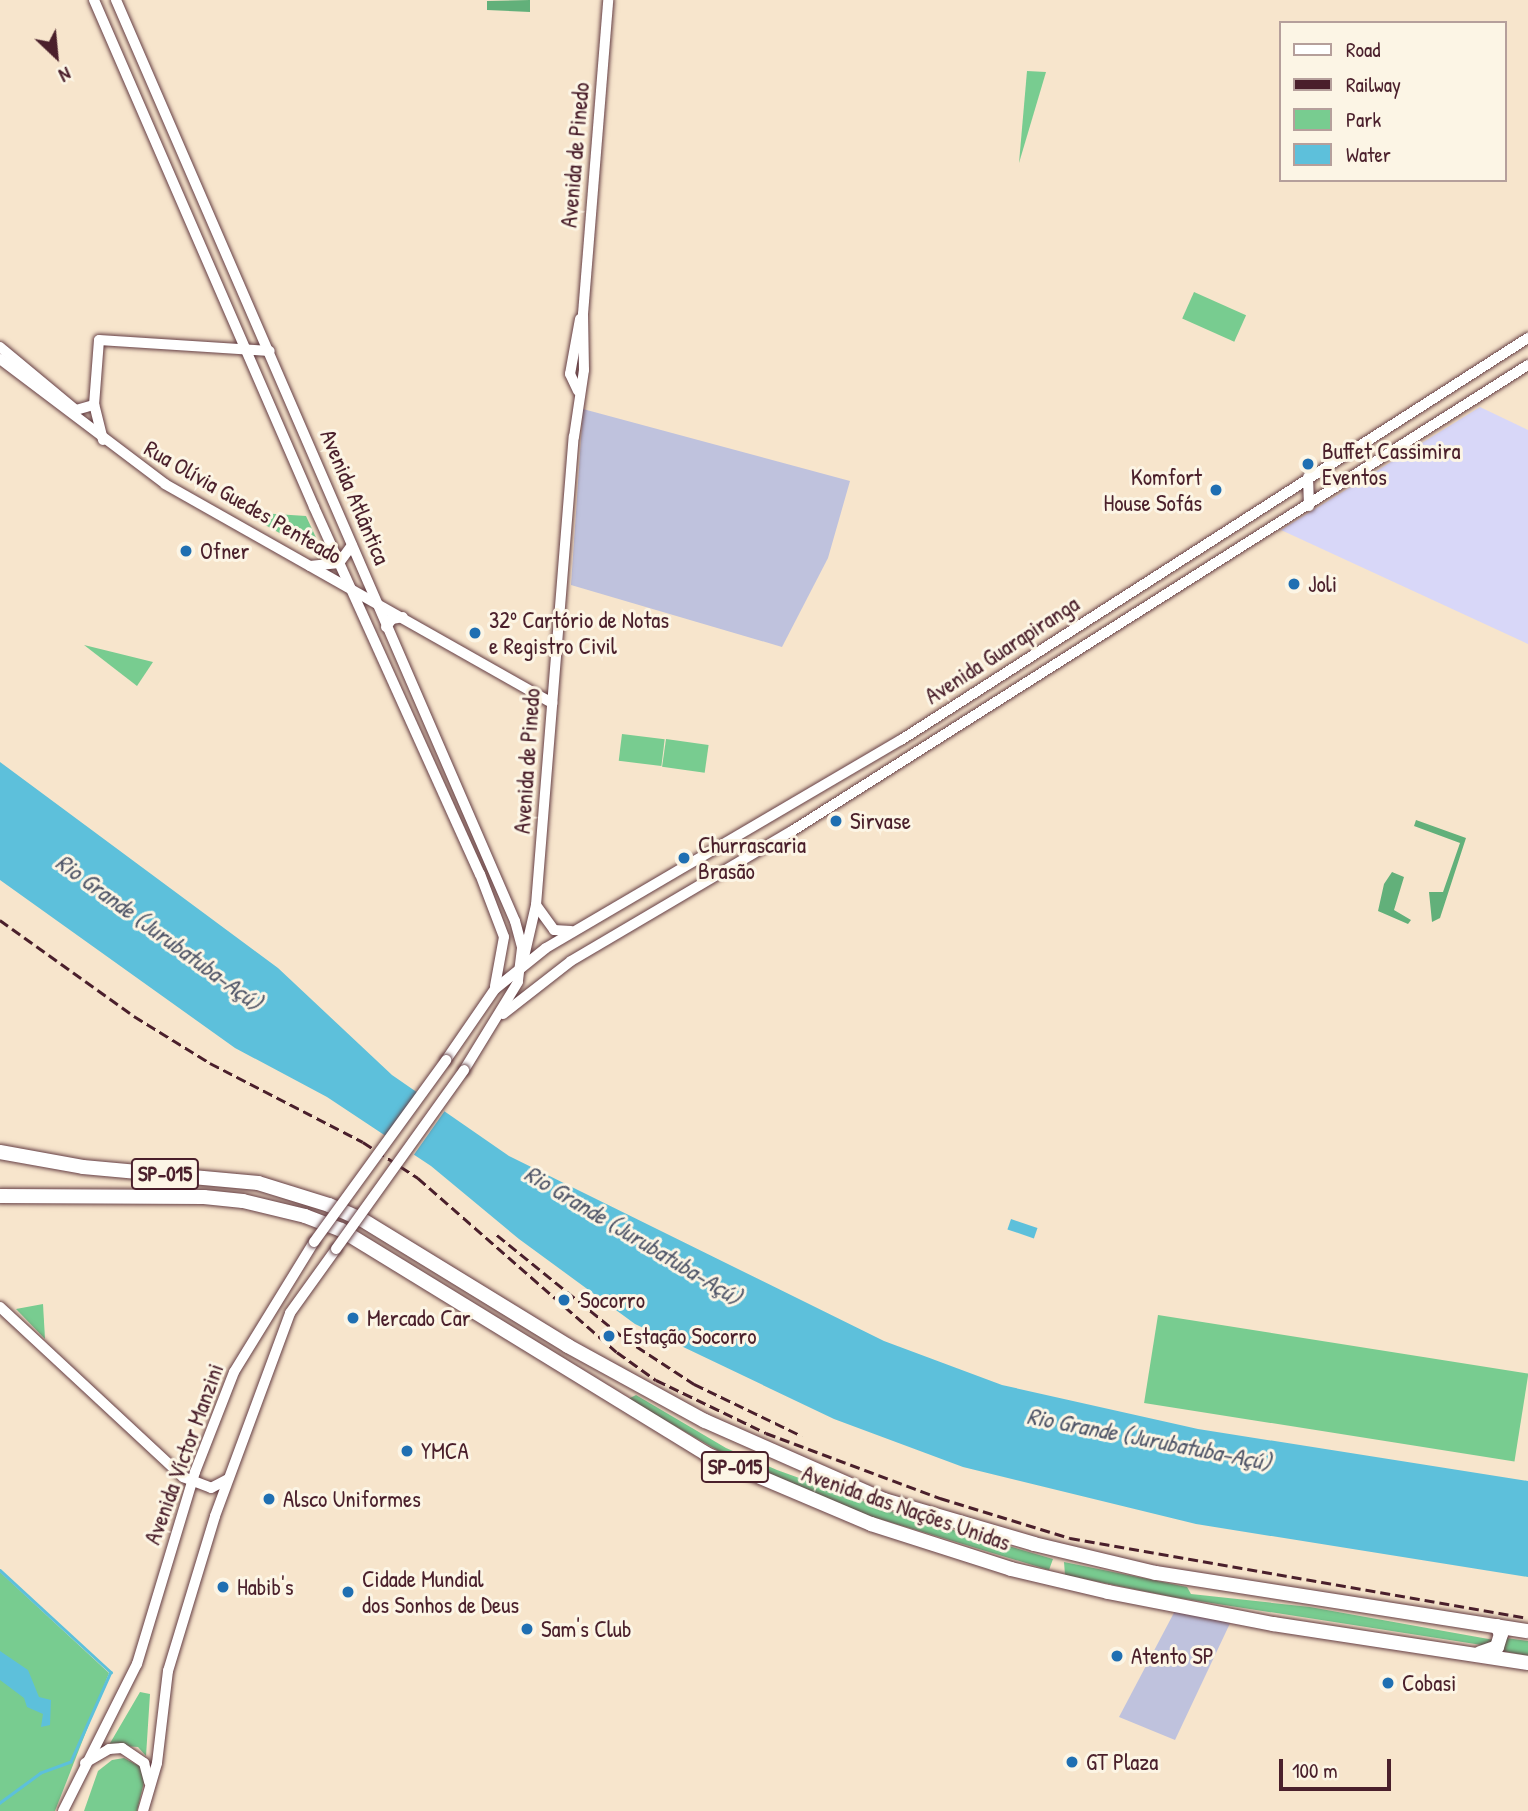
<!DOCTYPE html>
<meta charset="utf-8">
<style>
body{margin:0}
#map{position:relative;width:1528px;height:1811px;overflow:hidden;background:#f7e5cc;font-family:"Patrick Hand",sans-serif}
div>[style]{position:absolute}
.built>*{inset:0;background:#d8d7f8}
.industrial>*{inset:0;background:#bfc2dd}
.green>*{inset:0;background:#78cc90;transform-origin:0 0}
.forest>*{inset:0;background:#62b07a}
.water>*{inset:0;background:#5dc0db;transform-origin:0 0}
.pier>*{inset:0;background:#f7e5cc;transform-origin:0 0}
.stream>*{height:2.5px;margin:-1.25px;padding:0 1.25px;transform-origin:1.25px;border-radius:1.25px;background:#5dc0db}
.roads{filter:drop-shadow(0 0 2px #643d43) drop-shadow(0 0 2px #643d43)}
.secondary>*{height:10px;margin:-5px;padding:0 5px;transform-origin:5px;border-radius:5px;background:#fff}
.primary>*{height:10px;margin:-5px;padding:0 5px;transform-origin:5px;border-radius:5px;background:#fff}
.highway>*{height:14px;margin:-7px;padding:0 7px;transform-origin:7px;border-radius:7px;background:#fff}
.rail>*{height:2.5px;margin-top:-1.25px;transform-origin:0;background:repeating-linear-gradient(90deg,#4a1f2b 0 10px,transparent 0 15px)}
.bridges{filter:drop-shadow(0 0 2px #643d43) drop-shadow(0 0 2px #643d43)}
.primary-bridge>*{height:10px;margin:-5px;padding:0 5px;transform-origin:5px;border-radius:5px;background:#fff}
.dots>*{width:19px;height:19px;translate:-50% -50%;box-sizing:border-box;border:4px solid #fcf5e5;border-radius:50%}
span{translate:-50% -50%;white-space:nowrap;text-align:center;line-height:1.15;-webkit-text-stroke:6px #fcf5e5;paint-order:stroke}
.shield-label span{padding:2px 5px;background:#fcf5e5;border:2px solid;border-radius:5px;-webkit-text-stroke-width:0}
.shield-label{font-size:21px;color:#4a1f2b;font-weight:700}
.street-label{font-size:23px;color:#4a1f2b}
.poi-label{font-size:23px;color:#4a1f2b}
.left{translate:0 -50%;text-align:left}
.right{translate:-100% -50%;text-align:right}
.water-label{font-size:24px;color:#515769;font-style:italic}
.legend{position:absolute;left:1279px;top:21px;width:228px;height:161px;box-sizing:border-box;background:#fcf5e5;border:2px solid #b59f9b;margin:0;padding:9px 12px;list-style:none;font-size:21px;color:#4a1f2b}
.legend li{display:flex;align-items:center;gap:14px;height:35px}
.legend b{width:35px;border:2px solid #b59f9b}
.north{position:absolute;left:21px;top:21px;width:70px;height:70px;-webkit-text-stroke:5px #fcf5e5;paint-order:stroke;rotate:154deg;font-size:19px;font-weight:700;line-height:28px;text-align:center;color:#4a1f2b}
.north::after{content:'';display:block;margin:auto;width:24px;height:32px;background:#4a1f2b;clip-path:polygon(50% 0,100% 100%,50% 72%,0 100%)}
.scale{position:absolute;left:1279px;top:1759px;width:112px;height:32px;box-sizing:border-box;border:4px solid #4a1f2b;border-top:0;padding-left:9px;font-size:21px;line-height:24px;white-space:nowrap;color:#4a1f2b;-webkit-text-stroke:5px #fcf5e5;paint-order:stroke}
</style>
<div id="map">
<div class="built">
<i style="clip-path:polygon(1480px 407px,1528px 430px,1528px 644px,1281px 530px)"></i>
</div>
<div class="industrial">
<i style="clip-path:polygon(583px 409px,850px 481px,828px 558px,782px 647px,571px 585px)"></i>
<i style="clip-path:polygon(1177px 1607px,1233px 1617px,1175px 1740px,1119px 1717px)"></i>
</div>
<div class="green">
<i style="clip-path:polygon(1027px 71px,1046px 72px,1019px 163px)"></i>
<i style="left:1194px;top:292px;width:57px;height:29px;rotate:24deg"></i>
<i style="clip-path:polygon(260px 513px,306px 516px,326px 559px,258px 521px)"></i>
<i style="clip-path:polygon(84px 645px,153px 662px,137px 686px)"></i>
<i style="left:622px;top:734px;width:43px;height:27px;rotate:7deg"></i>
<i style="left:666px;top:739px;width:43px;height:28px;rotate:8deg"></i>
<i style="clip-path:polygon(43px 1304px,45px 1339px,16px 1309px)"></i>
<i style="left:1158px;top:1315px;width:375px;height:89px;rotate:9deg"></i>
<i style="clip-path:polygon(636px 1395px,726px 1448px,777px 1470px,899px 1514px,1053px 1559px,1049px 1570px,860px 1513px,731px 1458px,628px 1399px)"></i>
<i style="clip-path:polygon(1064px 1562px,1187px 1587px,1191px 1594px,1310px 1607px,1494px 1640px,1488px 1646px,1173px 1597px,1065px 1575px)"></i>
<i style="clip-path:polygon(0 1572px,109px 1673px,55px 1811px,0 1811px)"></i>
<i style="clip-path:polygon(1506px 1638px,1528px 1641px,1528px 1656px,1502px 1651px)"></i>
<i style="clip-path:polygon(140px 1692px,150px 1694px,146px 1756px,138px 1747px,109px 1745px)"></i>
<i style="clip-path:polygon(124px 1758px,141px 1767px,145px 1778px,137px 1811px,84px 1811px,98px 1771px,112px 1760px)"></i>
</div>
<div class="forest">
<i style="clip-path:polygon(530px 0,530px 12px,487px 10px,487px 1px)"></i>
<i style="clip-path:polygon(1416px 820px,1466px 838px,1440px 918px,1432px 922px,1429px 892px,1443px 892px,1460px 843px,1414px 826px)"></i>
<i style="clip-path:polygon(1392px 872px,1404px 877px,1394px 910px,1411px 920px,1408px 924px,1378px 911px,1384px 884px)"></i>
</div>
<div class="water">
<i style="clip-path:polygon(0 762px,278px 968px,392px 1075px,509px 1156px,884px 1341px,1002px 1385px,1198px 1429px,1528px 1481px,1528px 1577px,1196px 1524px,963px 1467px,834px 1419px,635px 1324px,519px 1239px,431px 1166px,327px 1097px,235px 1048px,0 880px)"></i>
<i style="left:1011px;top:1219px;width:28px;height:11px;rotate:19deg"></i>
<i style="clip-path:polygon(0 1651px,28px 1670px,39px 1697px,51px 1700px,50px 1725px,41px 1727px,43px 1714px,27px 1707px,24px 1698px,0 1680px)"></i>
</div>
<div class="pier">
<i style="left:419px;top:1090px;width:33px;height:60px;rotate:35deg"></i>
</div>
<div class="stream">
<i style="left:0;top:1570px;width:151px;rotate:42.6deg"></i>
<i style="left:111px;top:1672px;width:98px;rotate:114deg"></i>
<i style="left:71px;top:1762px;width:32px;rotate:160deg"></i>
<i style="left:41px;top:1773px;width:51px;rotate:143.8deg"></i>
</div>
<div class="roads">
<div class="secondary">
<i style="left:0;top:347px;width:99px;rotate:39.7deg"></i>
<i style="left:76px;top:410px;width:19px;rotate:-16deg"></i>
<i style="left:0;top:359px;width:207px;rotate:37.1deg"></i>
<i style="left:165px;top:484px;width:445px;rotate:29.5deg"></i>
<i style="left:578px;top:391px;width:19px;rotate:-115deg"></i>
<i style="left:570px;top:374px;width:56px;rotate:-79.7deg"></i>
<i style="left:103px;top:440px;width:36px;rotate:-104deg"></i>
<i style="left:94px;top:405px;width:65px;rotate:-85.6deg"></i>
<i style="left:99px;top:340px;width:171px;rotate:3.7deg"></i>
<i style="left:524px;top:957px;width:53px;rotate:-77deg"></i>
<i style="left:536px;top:905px;width:470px;rotate:-85.4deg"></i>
<i style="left:574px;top:437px;width:68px;rotate:-81.5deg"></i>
<i style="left:584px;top:370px;width:56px;rotate:-91deg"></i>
<i style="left:583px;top:314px;width:315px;rotate:-85.4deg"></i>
<i style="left:0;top:1307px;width:250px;rotate:42.9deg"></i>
<i style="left:183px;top:1477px;width:30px;rotate:21deg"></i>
<i style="left:211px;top:1488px;width:19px;rotate:-28deg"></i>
</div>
<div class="primary">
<i style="left:94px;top:0;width:553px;rotate:66.54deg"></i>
<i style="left:314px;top:507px;width:403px;rotate:65.7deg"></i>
<i style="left:480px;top:874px;width:67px;rotate:69.1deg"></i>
<i style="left:504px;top:937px;width:50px;rotate:100.4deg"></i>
<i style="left:116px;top:0;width:1004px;rotate:66.58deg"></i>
<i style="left:515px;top:921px;width:28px;rotate:75deg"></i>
<i style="left:522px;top:948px;width:34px;rotate:97deg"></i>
<i style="left:518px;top:982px;width:103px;rotate:121.5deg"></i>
<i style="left:1308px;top:477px;width:29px;rotate:88deg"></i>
<i style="left:310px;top:566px;width:29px;rotate:-6deg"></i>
<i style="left:339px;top:563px;width:22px;rotate:-54deg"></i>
<i style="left:386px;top:627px;width:10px;rotate:-53deg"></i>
<i style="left:392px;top:619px;width:11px;rotate:-10deg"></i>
<i style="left:536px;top:905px;width:31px;rotate:54deg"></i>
<i style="left:554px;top:930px;width:17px;rotate:3deg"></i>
<i style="left:503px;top:1014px;width:86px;rotate:-37.9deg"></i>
<i style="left:571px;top:961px;width:256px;rotate:-30.5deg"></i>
<i style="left:792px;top:831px;width:871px;rotate:-32.34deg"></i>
<i style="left:446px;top:1060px;width:86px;rotate:-55.4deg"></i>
<i style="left:495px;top:989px;width:65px;rotate:-38.8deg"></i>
<i style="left:546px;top:948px;width:411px;rotate:-30.4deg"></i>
<i style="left:901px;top:740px;width:745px;rotate:-32.67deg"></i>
<i style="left:85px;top:1763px;width:28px;rotate:-30deg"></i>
<i style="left:109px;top:1749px;width:13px;rotate:-4deg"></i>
<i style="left:122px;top:1748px;width:27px;rotate:34deg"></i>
<i style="left:144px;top:1763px;width:20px;rotate:75deg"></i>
<i style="left:63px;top:1811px;width:165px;rotate:-63.3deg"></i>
<i style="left:137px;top:1664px;width:201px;rotate:-73.2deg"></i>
<i style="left:195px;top:1472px;width:107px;rotate:-68.7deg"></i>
<i style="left:234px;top:1372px;width:153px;rotate:-58.4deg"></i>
<i style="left:143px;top:1811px;width:50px;rotate:-73.7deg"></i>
<i style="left:157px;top:1763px;width:93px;rotate:-83.2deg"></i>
<i style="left:168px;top:1671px;width:162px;rotate:-73.1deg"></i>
<i style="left:215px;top:1516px;width:216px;rotate:-69.7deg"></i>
<i style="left:290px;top:1313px;width:79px;rotate:-54.3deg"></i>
</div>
<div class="highway">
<i style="left:0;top:1152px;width:84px;rotate:10.2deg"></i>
<i style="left:83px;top:1167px;width:176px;rotate:5.2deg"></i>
<i style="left:258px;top:1183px;width:74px;rotate:17.2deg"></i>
<i style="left:329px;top:1205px;width:35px;rotate:24deg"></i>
<i style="left:361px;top:1219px;width:243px;rotate:31.5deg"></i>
<i style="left:568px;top:1346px;width:156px;rotate:28.7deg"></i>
<i style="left:705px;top:1421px;width:196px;rotate:23.8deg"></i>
<i style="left:884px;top:1500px;width:156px;rotate:16.3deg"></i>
<i style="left:1034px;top:1544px;width:125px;rotate:13.4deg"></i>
<i style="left:1156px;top:1573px;width:376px;rotate:8.9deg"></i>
<i style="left:0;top:1196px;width:204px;rotate:0.3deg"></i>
<i style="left:204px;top:1197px;width:39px;rotate:6deg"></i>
<i style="left:243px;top:1201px;width:64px;rotate:13.6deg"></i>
<i style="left:305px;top:1216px;width:39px;rotate:21deg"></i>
<i style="left:341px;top:1230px;width:428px;rotate:31.5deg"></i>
<i style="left:706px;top:1454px;width:179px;rotate:23deg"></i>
<i style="left:871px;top:1524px;width:147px;rotate:17.8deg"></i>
<i style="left:1011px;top:1569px;width:100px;rotate:13.3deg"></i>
<i style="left:1108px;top:1592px;width:168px;rotate:11deg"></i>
<i style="left:1273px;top:1624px;width:258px;rotate:8.7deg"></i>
<i style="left:1480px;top:1653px;width:18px;rotate:-19deg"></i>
<i style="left:1497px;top:1647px;width:14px;rotate:-73deg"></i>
<i style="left:1501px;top:1634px;width:9px;rotate:-117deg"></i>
</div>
</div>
<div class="rail">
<i style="left:0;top:920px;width:165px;rotate:35.6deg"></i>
<i style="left:134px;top:1016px;width:89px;rotate:31.7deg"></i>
<i style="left:210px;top:1063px;width:172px;rotate:27.3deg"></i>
<i style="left:363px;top:1142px;width:66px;rotate:33.2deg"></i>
<i style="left:418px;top:1178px;width:264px;rotate:41.2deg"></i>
<i style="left:617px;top:1352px;width:48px;rotate:35.7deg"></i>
<i style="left:656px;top:1380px;width:122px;rotate:25.7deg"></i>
<i style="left:766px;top:1433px;width:186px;rotate:20.5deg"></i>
<i style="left:940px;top:1498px;width:136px;rotate:17.1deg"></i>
<i style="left:1070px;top:1538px;width:465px;rotate:9.9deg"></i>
<i style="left:497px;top:1235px;width:164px;rotate:39deg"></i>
<i style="left:624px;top:1338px;width:84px;rotate:33.3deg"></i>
<i style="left:694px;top:1384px;width:120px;rotate:25.7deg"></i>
</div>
<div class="bridges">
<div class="primary-bridge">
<i style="left:314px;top:1242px;width:225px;rotate:-54deg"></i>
<i style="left:336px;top:1249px;width:220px;rotate:-54.4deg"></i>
</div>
</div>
<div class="dots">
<i style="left:1308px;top:464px;background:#1f6fb2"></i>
<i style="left:1216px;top:490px;background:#1f6fb2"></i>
<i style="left:186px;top:551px;background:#1f6fb2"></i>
<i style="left:1294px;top:584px;background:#1f6fb2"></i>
<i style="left:475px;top:633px;background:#1f6fb2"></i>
<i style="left:836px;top:821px;background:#1f6fb2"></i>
<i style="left:684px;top:858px;background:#1f6fb2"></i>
<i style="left:564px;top:1300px;background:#1f6fb2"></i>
<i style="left:353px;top:1318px;background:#1f6fb2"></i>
<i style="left:609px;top:1336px;background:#1f6fb2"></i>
<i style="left:407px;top:1451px;background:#1f6fb2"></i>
<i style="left:269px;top:1499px;background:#1f6fb2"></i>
<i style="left:223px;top:1587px;background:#1f6fb2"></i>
<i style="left:348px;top:1592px;background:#1f6fb2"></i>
<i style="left:527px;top:1629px;background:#1f6fb2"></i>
<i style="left:1117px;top:1656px;background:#1f6fb2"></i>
<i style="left:1388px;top:1683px;background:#1f6fb2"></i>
<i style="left:1072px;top:1762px;background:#1f6fb2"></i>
</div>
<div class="shield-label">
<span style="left:165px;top:1174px">SP-015</span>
<span style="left:735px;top:1467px">SP-015</span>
</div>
<div class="street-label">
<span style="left:575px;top:155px;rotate:-85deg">Avenida de Pinedo</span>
<span style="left:355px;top:497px;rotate:67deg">Avenida Atlântica</span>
<span style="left:243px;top:502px;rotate:30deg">Rua Olívia Guedes Penteado</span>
<span style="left:1002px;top:650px;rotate:-33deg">Avenida Guarapiranga</span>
<span style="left:527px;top:761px;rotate:-86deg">Avenida de Pinedo</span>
<span style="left:184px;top:1454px;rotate:-70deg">Avenida Víctor Manzini</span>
<span style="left:906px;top:1508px;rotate:19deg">Avenida das Nações Unidas</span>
</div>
<div class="poi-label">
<span class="left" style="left:1322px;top:464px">Buffet Cassimira<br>Eventos</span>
<span class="right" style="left:1202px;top:490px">Komfort<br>House Sofás</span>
<span class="left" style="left:200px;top:551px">Ofner</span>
<span class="left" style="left:1308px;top:584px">Joli</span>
<span class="left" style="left:489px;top:633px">32º Cartório de Notas<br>e Registro Civil</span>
<span class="left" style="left:850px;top:821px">Sirvase</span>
<span class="left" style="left:698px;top:858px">Churrascaria<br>Brasão</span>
<span class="left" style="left:580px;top:1300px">Socorro</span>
<span class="left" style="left:367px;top:1318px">Mercado Car</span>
<span class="left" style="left:623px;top:1336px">Estação Socorro</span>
<span class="left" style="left:421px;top:1451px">YMCA</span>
<span class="left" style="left:283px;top:1499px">Alsco Uniformes</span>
<span class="left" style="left:362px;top:1592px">Cidade Mundial<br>dos Sonhos de Deus</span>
<span class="left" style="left:237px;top:1587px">Habib's</span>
<span class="left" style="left:541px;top:1629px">Sam's Club</span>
<span class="left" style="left:1131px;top:1656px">Atento SP</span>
<span class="left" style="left:1402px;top:1683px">Cobasi</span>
<span class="left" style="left:1086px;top:1762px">GT Plaza</span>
</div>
<div class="water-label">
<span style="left:159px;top:932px;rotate:36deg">Rio Grande (Jurubatuba-Açú)</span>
<span style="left:633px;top:1235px;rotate:31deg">Rio Grande (Jurubatuba-Açú)</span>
<span style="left:1149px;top:1439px;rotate:11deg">Rio Grande (Jurubatuba-Açú)</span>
</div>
<ul class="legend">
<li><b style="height:9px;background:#fff"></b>Road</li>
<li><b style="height:9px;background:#4a1f2b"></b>Railway</li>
<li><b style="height:19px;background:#78cc90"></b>Park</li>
<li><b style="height:19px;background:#5dc0db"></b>Water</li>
</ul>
<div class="north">N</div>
<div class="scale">100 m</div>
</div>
